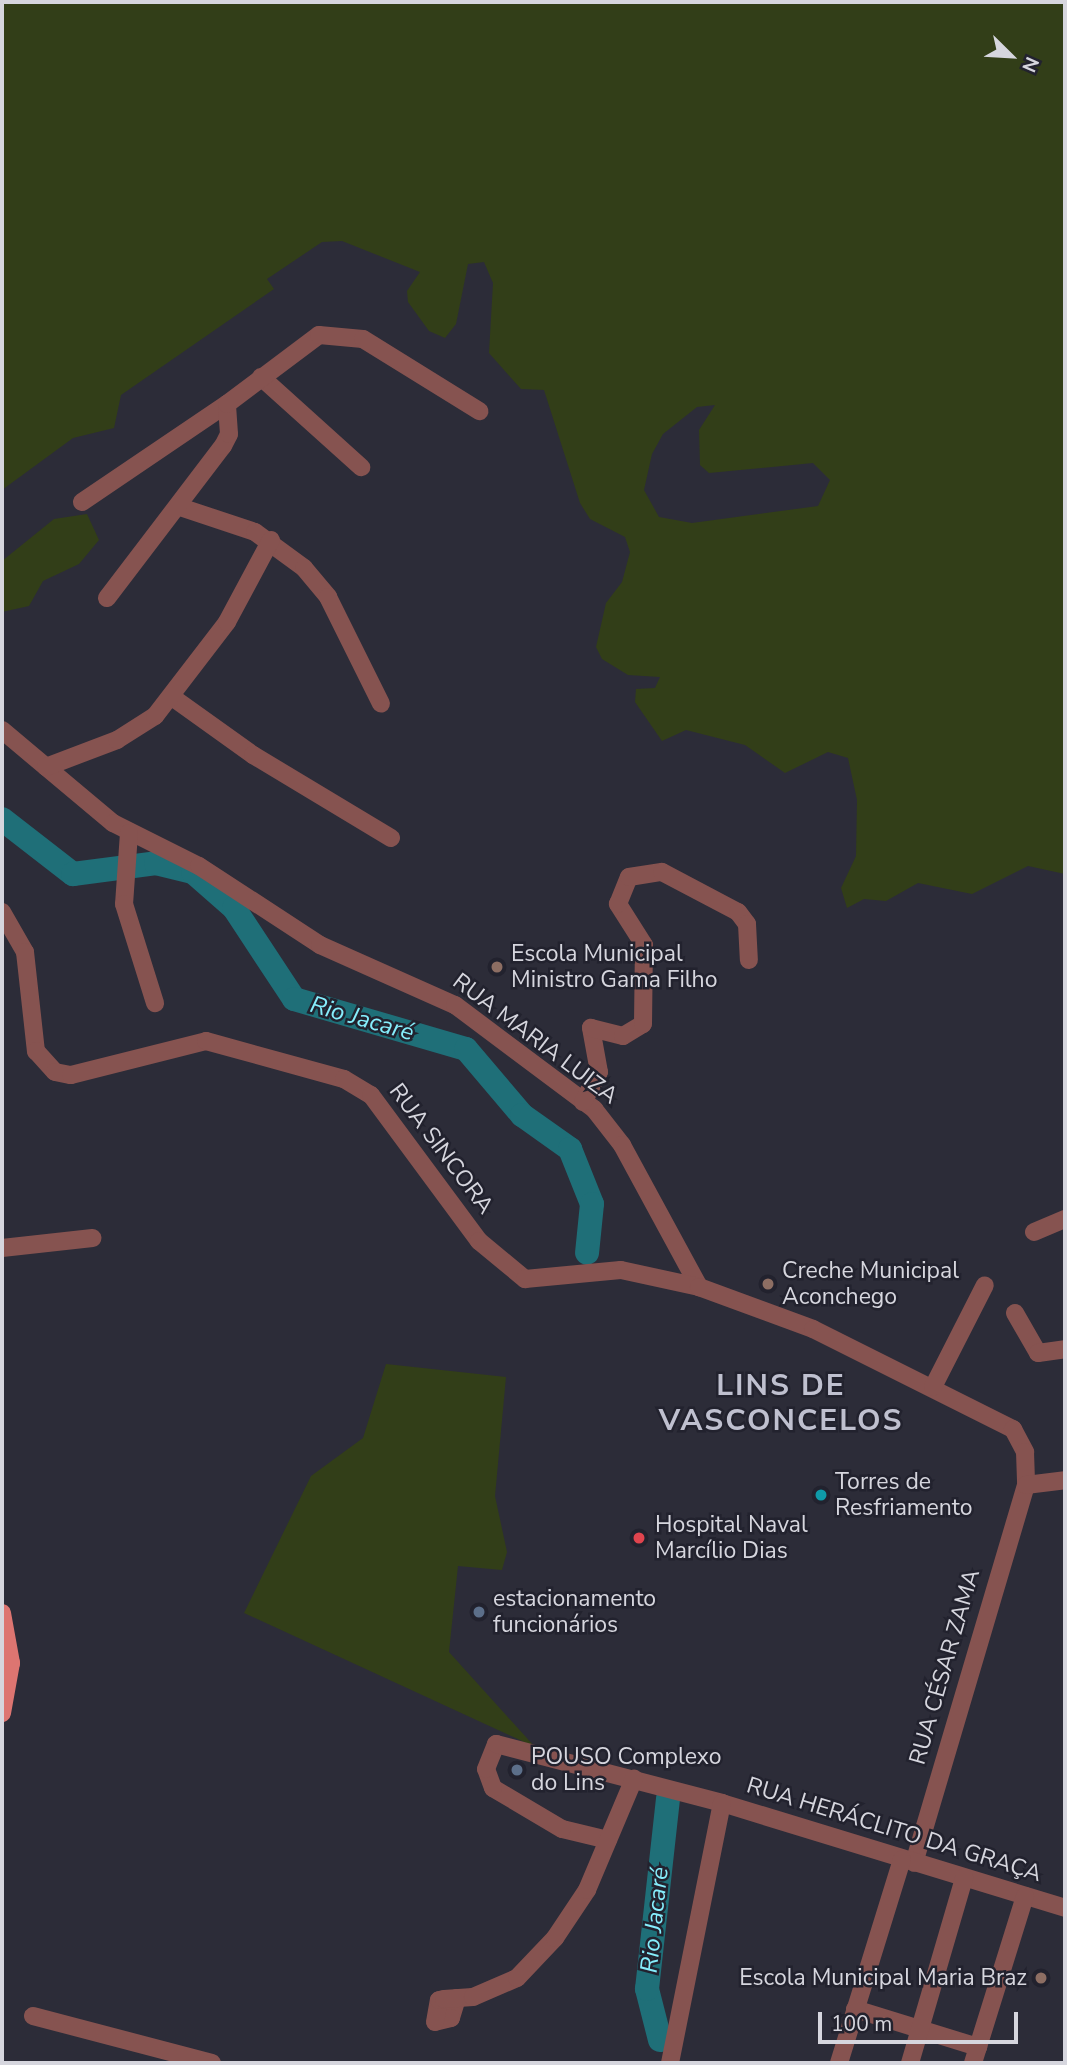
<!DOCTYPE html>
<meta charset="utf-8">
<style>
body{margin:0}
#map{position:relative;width:1067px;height:2065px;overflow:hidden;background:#2c2c38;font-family:"Nunito Sans",sans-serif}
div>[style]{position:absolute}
.green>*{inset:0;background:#323e18}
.river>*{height:24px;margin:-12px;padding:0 12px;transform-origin:12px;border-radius:12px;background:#1f6f78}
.minor>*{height:18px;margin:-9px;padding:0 9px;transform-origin:9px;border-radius:9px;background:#865350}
.major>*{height:18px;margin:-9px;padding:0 9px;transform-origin:9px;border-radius:9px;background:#dd7571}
.dots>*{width:19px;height:19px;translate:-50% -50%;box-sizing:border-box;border:4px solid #22222e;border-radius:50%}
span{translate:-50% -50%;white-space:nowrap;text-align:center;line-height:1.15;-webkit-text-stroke:5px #22222e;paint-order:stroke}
.poi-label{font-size:23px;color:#d6d6de}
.left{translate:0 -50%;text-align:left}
.right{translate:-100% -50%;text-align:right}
.street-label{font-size:23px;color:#d6d6de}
.water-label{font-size:24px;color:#86eefc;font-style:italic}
.district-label{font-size:30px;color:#bfc0cf;font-weight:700;letter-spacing:2px}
.frame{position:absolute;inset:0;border:4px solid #d6d6de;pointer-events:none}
.north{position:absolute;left:976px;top:21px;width:70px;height:70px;-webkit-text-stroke:5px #22222e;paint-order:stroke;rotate:114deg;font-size:19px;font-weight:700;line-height:28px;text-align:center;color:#d6d6de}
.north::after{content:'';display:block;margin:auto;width:24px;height:32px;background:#d6d6de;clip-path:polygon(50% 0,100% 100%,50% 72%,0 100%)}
.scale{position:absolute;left:818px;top:2012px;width:200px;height:32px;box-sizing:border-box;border:4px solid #d6d6de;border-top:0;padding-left:9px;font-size:21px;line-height:24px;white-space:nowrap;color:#d6d6de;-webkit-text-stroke:5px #22222e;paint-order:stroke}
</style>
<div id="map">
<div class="green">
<i style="clip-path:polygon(evenodd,2px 2px,1065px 2px,1065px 874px,1028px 866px,972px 894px,918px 883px,886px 901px,864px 899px,847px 908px,841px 888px,856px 856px,857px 800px,848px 758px,828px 752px,785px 773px,745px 745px,686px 730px,662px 741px,635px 702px,636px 689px,655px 688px,660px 677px,628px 675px,602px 659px,596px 647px,606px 603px,622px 582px,630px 552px,625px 537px,590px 519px,580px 503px,544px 390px,521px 389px,489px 353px,493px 283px,484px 262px,468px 264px,456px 324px,445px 338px,429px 331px,408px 302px,407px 291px,420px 272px,342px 241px,322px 242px,267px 279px,274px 289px,121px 395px,114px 428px,73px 438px,2px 490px,2px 2px,715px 405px,699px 430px,700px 465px,709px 473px,813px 463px,830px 480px,818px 506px,692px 523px,659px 517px,644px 490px,652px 454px,663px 434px,697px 407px,715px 405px)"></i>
<i style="clip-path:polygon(87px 514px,99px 540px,79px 564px,43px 581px,29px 606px,2px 612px,2px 561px,54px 519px)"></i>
<i style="clip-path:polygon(386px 1364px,506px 1377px,495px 1496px,507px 1552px,502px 1570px,458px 1566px,449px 1652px,535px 1747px,244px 1613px,311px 1476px,363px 1438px)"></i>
</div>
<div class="river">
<i style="left:2px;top:819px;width:90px;rotate:37.8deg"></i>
<i style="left:73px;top:874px;width:84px;rotate:-7.5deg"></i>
<i style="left:156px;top:863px;width:38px;rotate:14deg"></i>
<i style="left:193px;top:872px;width:55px;rotate:41.3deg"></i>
<i style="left:234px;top:908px;width:109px;rotate:56.6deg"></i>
<i style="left:294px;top:999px;width:179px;rotate:16.2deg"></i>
<i style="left:466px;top:1049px;width:87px;rotate:49.7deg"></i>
<i style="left:522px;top:1115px;width:59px;rotate:35.3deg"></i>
<i style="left:570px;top:1149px;width:59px;rotate:68.2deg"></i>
<i style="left:592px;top:1204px;width:49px;rotate:95.8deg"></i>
<i style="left:660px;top:2040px;width:53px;rotate:-104.3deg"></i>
<i style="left:647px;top:1989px;width:192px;rotate:-83.7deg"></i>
</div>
<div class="minor">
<i style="left:261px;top:377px;width:135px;rotate:42deg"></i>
<i style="left:82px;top:502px;width:175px;rotate:-34.1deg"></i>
<i style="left:180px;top:507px;width:79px;rotate:18.4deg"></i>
<i style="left:255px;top:532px;width:61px;rotate:36.3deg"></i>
<i style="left:304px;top:568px;width:38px;rotate:50deg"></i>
<i style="left:328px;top:597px;width:119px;rotate:63.6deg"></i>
<i style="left:107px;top:598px;width:191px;rotate:-52.7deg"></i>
<i style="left:223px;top:446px;width:13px;rotate:-63deg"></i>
<i style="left:229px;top:434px;width:30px;rotate:-94deg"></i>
<i style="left:227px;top:404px;width:115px;rotate:-36.9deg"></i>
<i style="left:319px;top:335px;width:44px;rotate:5.2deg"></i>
<i style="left:363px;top:339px;width:137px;rotate:31.8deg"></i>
<i style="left:172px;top:697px;width:100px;rotate:35.6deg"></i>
<i style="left:253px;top:755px;width:161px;rotate:31deg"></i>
<i style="left:2px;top:730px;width:145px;rotate:40deg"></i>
<i style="left:113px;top:823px;width:96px;rotate:26.6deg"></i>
<i style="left:199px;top:866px;width:145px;rotate:33.1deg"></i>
<i style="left:320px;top:945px;width:148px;rotate:24deg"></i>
<i style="left:455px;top:1005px;width:174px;rotate:36.8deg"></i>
<i style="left:594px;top:1109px;width:46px;rotate:52.1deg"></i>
<i style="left:622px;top:1145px;width:162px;rotate:61.5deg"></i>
<i style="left:46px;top:767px;width:76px;rotate:-20.8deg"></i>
<i style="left:117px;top:740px;width:45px;rotate:-32.3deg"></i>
<i style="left:155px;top:716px;width:118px;rotate:-52.5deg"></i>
<i style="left:227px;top:622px;width:93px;rotate:-61.8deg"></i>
<i style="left:129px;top:833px;width:71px;rotate:94deg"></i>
<i style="left:124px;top:904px;width:104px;rotate:72.6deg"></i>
<i style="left:2px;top:912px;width:46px;rotate:60.1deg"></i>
<i style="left:25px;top:952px;width:100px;rotate:83.7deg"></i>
<i style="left:36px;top:1051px;width:28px;rotate:48deg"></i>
<i style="left:55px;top:1072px;width:16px;rotate:11deg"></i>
<i style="left:71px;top:1075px;width:139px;rotate:-14.1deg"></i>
<i style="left:206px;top:1041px;width:143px;rotate:15.4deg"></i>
<i style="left:344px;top:1079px;width:31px;rotate:31deg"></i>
<i style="left:371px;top:1095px;width:182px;rotate:53.5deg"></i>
<i style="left:479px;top:1241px;width:60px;rotate:39.6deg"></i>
<i style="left:525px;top:1279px;width:96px;rotate:-5.4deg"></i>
<i style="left:621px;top:1270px;width:80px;rotate:12.3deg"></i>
<i style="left:699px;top:1287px;width:121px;rotate:20.2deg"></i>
<i style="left:813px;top:1329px;width:224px;rotate:26.6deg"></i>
<i style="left:1013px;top:1429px;width:26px;rotate:62deg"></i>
<i style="left:1025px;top:1452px;width:33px;rotate:88deg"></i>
<i style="left:1026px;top:1485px;width:394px;rotate:106.5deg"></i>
<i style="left:583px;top:1102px;width:34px;rotate:-62deg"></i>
<i style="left:599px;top:1072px;width:45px;rotate:-100.3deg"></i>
<i style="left:591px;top:1028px;width:33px;rotate:14deg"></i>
<i style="left:623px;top:1036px;width:23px;rotate:-31deg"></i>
<i style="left:643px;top:1024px;width:79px;rotate:-89.3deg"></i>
<i style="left:644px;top:945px;width:49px;rotate:-122.4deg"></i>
<i style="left:618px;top:904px;width:29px;rotate:-68deg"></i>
<i style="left:629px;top:877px;width:33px;rotate:-9deg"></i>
<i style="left:662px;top:872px;width:86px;rotate:27.8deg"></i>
<i style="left:738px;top:912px;width:15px;rotate:53deg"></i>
<i style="left:747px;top:924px;width:36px;rotate:87deg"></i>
<i style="left:1034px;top:1232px;width:34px;rotate:-23deg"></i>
<i style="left:2px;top:1248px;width:91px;rotate:-6.3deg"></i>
<i style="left:1015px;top:1313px;width:46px;rotate:60.1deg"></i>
<i style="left:1038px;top:1353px;width:27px;rotate:-8deg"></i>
<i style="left:933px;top:1387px;width:114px;rotate:-63deg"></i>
<i style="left:1026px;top:1485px;width:39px;rotate:-7deg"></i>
<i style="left:608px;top:1840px;width:47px;rotate:-166.6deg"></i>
<i style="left:562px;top:1829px;width:80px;rotate:-149.3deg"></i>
<i style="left:493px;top:1788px;width:20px;rotate:-110deg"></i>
<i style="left:486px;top:1769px;width:27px;rotate:-68deg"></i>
<i style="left:496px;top:1744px;width:234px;rotate:14.6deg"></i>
<i style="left:722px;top:1803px;width:359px;rotate:17deg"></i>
<i style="left:457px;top:1998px;width:21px;rotate:107deg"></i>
<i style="left:451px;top:2018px;width:16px;rotate:166deg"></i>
<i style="left:435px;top:2022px;width:22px;rotate:-80deg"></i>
<i style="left:439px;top:2000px;width:5px;rotate:-11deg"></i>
<i style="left:444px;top:1999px;width:29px;rotate:-4deg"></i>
<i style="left:473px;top:1997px;width:48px;rotate:-23.4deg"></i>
<i style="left:517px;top:1978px;width:55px;rotate:-46.5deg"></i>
<i style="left:555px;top:1938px;width:58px;rotate:-56.3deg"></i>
<i style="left:587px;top:1890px;width:121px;rotate:-67.1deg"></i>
<i style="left:855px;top:2009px;width:129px;rotate:17.2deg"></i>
<i style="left:33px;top:2016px;width:185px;rotate:14.7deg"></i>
<i style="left:670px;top:2063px;width:265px;rotate:-78.7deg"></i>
<i style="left:839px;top:2063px;width:213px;rotate:-72.8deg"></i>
<i style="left:910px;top:2063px;width:193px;rotate:-73.7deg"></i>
<i style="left:973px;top:2063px;width:175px;rotate:-72.7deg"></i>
</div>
<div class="major">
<i style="left:2px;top:1613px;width:51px;rotate:79.8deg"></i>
<i style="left:11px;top:1663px;width:51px;rotate:100.2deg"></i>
</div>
<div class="dots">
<i style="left:497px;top:967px;background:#8d6e63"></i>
<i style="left:768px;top:1284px;background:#8d6e63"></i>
<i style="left:821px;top:1495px;background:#0f9aa8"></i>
<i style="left:639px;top:1538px;background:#e0444e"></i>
<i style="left:479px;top:1612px;background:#5c6f8a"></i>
<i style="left:517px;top:1770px;background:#5c6f8a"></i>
<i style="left:1041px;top:1978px;background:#8d6e63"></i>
</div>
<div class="poi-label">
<span class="left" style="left:511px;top:967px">Escola Municipal<br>Ministro Gama Filho</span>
<span class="left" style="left:782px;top:1284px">Creche Municipal<br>Aconchego</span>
<span class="left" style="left:835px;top:1495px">Torres de<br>Resfriamento</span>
<span class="left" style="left:655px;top:1538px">Hospital Naval<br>Marcílio Dias</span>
<span class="left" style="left:493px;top:1612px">estacionamento<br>funcionários</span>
<span class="left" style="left:531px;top:1770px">POUSO Complexo<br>do Lins</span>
<span class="right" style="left:1027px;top:1978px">Escola Municipal Maria Braz</span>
</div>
<div class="street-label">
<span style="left:535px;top:1039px;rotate:37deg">RUA MARIA LUIZA</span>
<span style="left:441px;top:1149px;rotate:53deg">RUA SINCORA</span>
<span style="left:945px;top:1667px;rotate:-74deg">RUA CÉSAR ZAMA</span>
<span style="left:894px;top:1830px;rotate:17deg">RUA HERÁCLITO DA GRAÇA</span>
</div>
<div class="water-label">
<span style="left:362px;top:1019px;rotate:16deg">Rio Jacaré</span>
<span style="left:655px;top:1920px;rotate:-84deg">Rio Jacaré</span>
</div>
<div class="district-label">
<span style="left:781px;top:1403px">LINS DE<br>VASCONCELOS</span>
</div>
<div class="frame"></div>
<div class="north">N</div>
<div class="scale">100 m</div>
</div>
